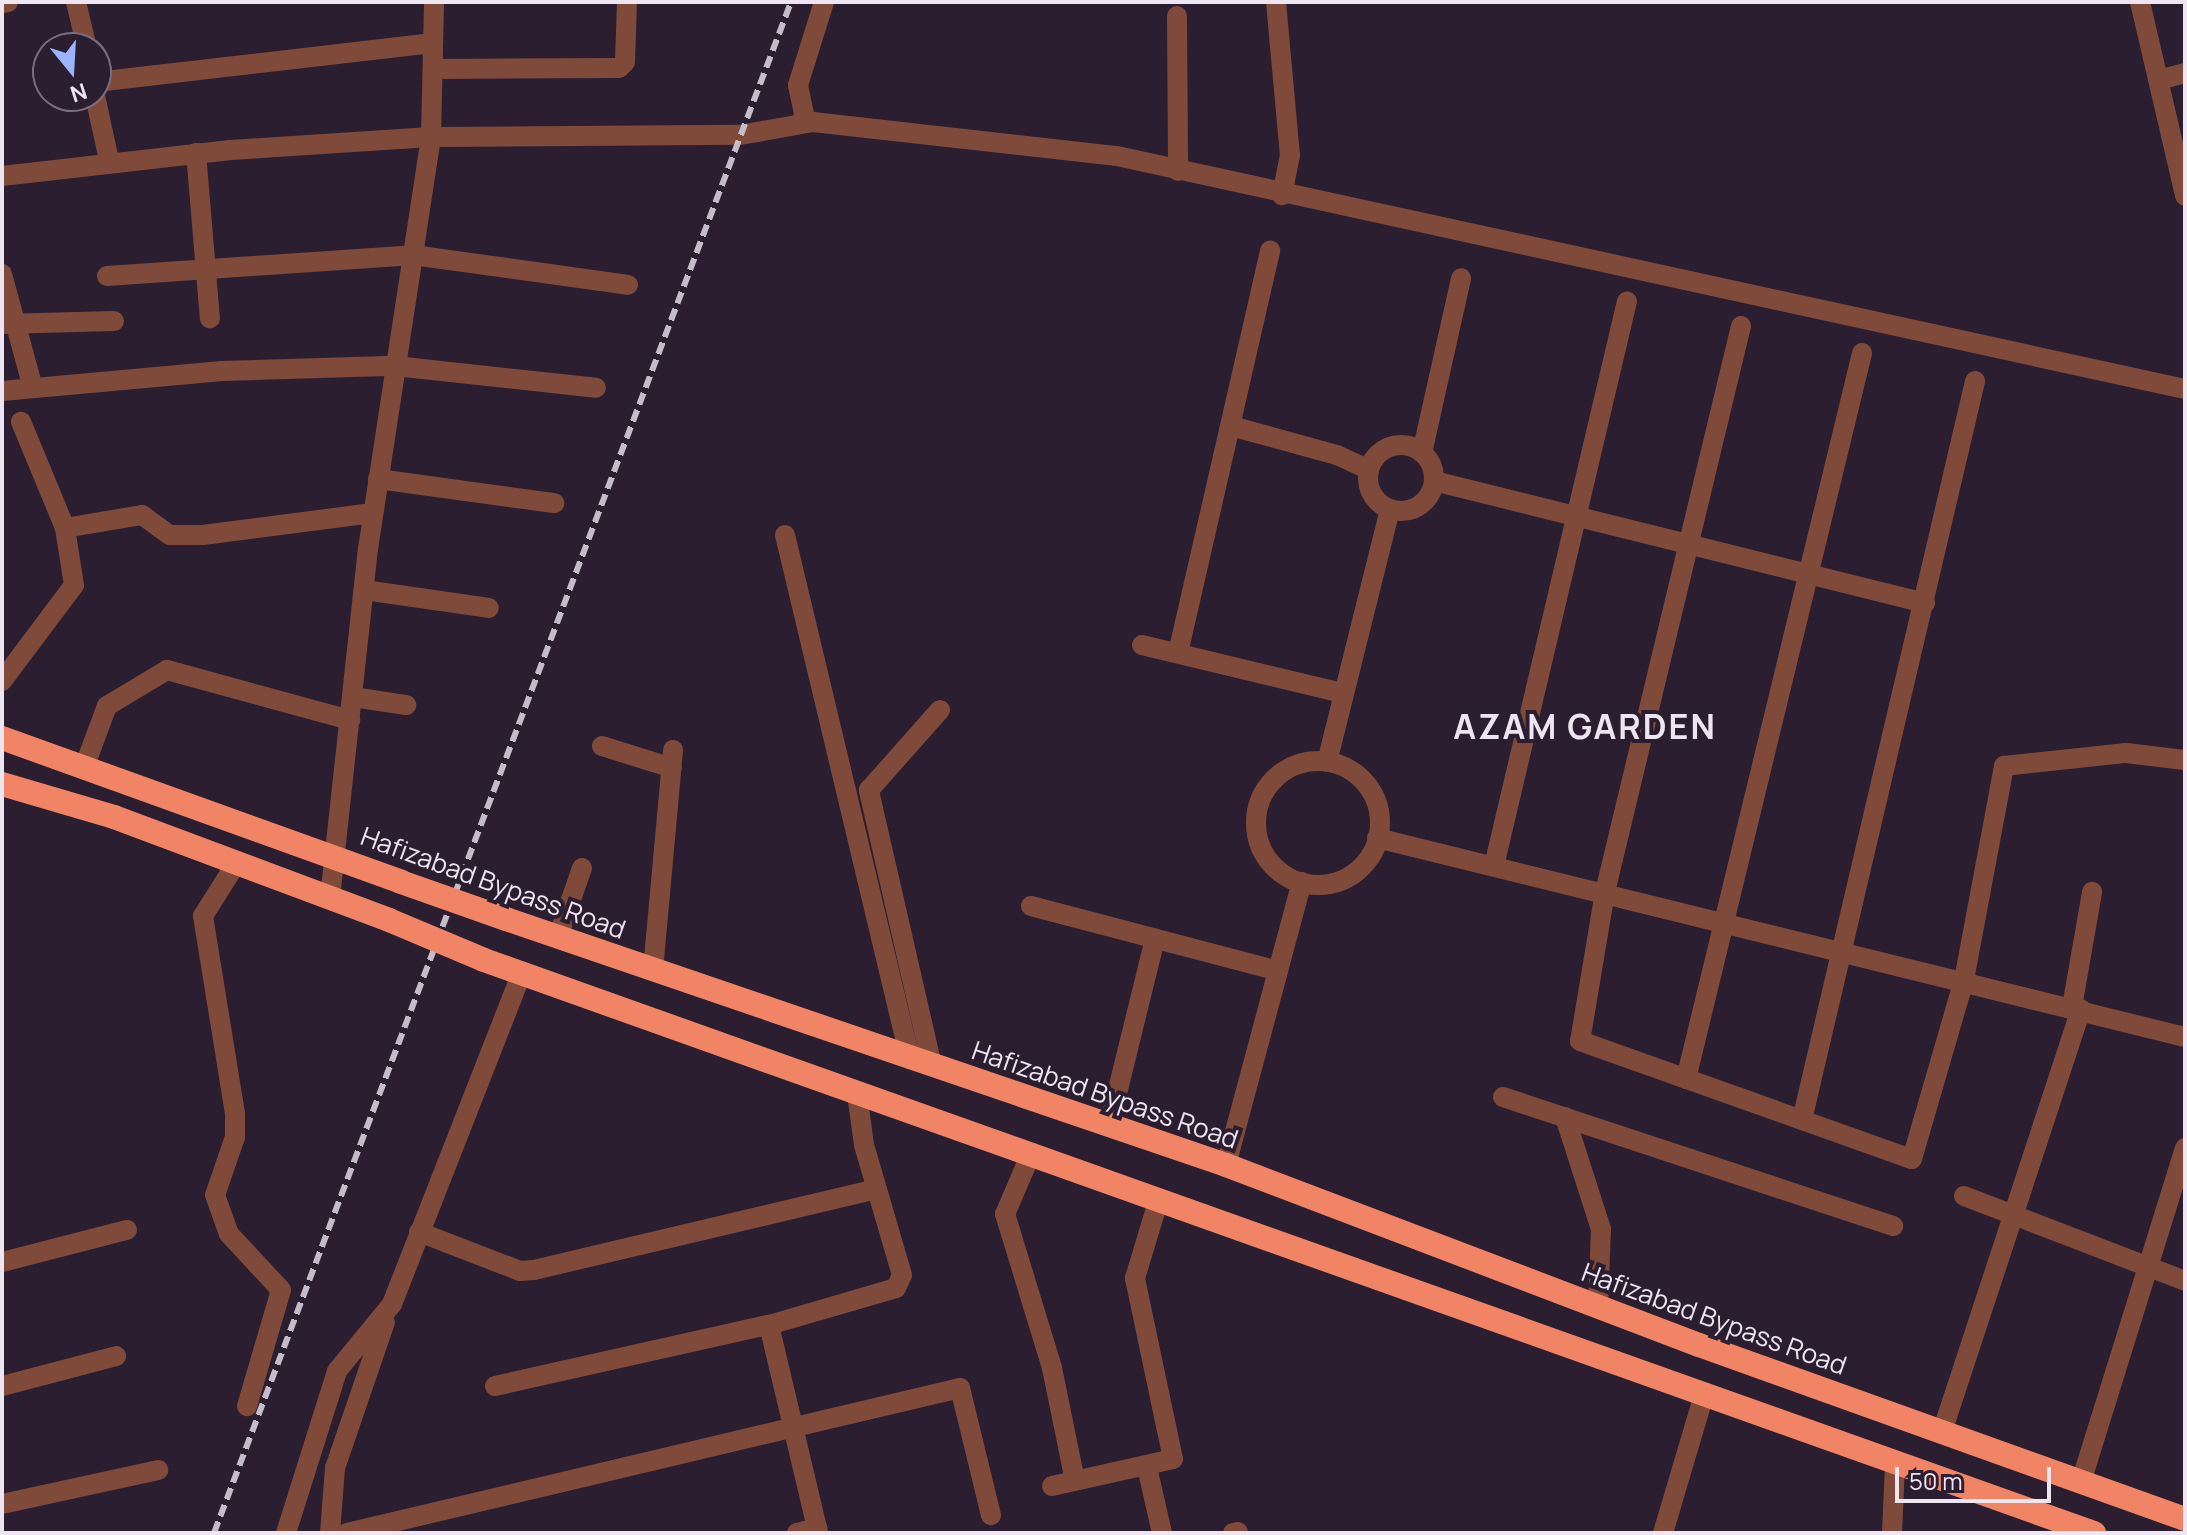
<!DOCTYPE html>
<style>
body{margin:0}
#map{position:relative;width:2187px;height:1535px;overflow:hidden;background:#2b1e31;font-family:Manrope,sans-serif}
div>[style]{position:absolute}
.minor>*{height:20px;margin:-10px;padding:0 10px;transform-origin:10px;border-radius:10px;background:#804a3a}
.minor>.ring{margin:-10px;padding:0;box-sizing:content-box;background:none;border:20px solid #804a3a;border-radius:50%}
.highway>*{height:24px;margin:-12px;padding:0 12px;transform-origin:12px;border-radius:12px;background:#f08464}
.rail>*{height:6px;margin-top:-3px;transform-origin:0;background:repeating-linear-gradient(90deg,#c5bcca 0 12px,transparent 0 18px)}
.highway-bridge>*{height:24px;margin:-12px;padding:0 12px;transform-origin:12px;border-radius:12px;background:#f08464}
span{translate:-50% -50%;white-space:nowrap;text-align:center;line-height:1.15;-webkit-text-stroke:8px #2b1e31;paint-order:stroke}
.street-label{font-size:26px;color:#eee5f2}
.district-label{font-size:34px;color:#eee5f2;font-weight:700;letter-spacing:2px}
.frame{position:absolute;inset:0;border:4px solid #eee5f2;pointer-events:none}
.north{position:absolute;left:32px;top:32px;width:80px;height:80px;box-sizing:border-box;background:#2b1e31;border:2px solid #796e7e;border-radius:50%;rotate:162deg;font-size:22px;font-weight:700;line-height:32px;text-align:center;color:#eee5f2}
.north::after{content:'';display:block;margin:auto;width:28px;height:36px;background:#9cb4fd;clip-path:polygon(50% 0,100% 100%,50% 72%,0 100%)}
.scale{position:absolute;left:1895px;top:1467px;width:156px;height:36px;box-sizing:border-box;border:4px solid #eee5f2;border-top:0;padding-left:10px;font-size:24px;line-height:28px;white-space:nowrap;color:#eee5f2;-webkit-text-stroke:6px #2b1e31;paint-order:stroke}
</style>
<div id="map">
<div class="minor">
<i style="left:76px;top:2px;width:47px;rotate:76.6deg"></i>
<i style="left:1276px;top:2px;width:154px;rotate:84.8deg"></i>
<i style="left:1290px;top:155px;width:41px;rotate:101.3deg"></i>
<i style="left:2140px;top:2px;width:199px;rotate:76.9deg"></i>
<i style="left:2px;top:3px;width:6px;rotate:-9deg"></i>
<i style="left:1177px;top:16px;width:155px;rotate:89.6deg"></i>
<i style="left:433px;top:69px;width:186px;rotate:-0.3deg"></i>
<i style="left:619px;top:68px;width:8px;rotate:-45deg"></i>
<i style="left:625px;top:62px;width:60px;rotate:-88.1deg"></i>
<i style="left:2159px;top:80px;width:27px;rotate:-15deg"></i>
<i style="left:96px;top:82px;width:339px;rotate:-6.6deg"></i>
<i style="left:95px;top:96px;width:66px;rotate:77.7deg"></i>
<i style="left:806px;top:123px;width:39px;rotate:-102deg"></i>
<i style="left:798px;top:85px;width:87px;rotate:-72.6deg"></i>
<i style="left:196px;top:153px;width:166px;rotate:85.2deg"></i>
<i style="left:2px;top:176px;width:230px;rotate:-6.5deg"></i>
<i style="left:231px;top:150px;width:200px;rotate:-3.7deg"></i>
<i style="left:431px;top:137px;width:309px;rotate:-0.4deg"></i>
<i style="left:740px;top:135px;width:74px;rotate:-10.1deg"></i>
<i style="left:813px;top:122px;width:306px;rotate:6.4deg"></i>
<i style="left:1117px;top:156px;width:1093px;rotate:12.31deg"></i>
<i style="left:2px;top:274px;width:118px;rotate:74.8deg"></i>
<i style="left:107px;top:276px;width:307px;rotate:-3.9deg"></i>
<i style="left:413px;top:255px;width:217px;rotate:7.9deg"></i>
<i style="left:2px;top:324px;width:112px;rotate:-1.5deg"></i>
<i style="left:1741px;top:326px;width:582px;rotate:103.51deg"></i>
<i style="left:1605px;top:892px;width:151px;rotate:99.5deg"></i>
<i style="left:1580px;top:1041px;width:352px;rotate:19.6deg"></i>
<i style="left:1912px;top:1159px;width:186px;rotate:-73.8deg"></i>
<i style="left:1964px;top:980px;width:218px;rotate:-79.4deg"></i>
<i style="left:2004px;top:766px;width:123px;rotate:-6.1deg"></i>
<i style="left:2126px;top:753px;width:59px;rotate:6.8deg"></i>
<i style="left:2px;top:391px;width:221px;rotate:-5.2deg"></i>
<i style="left:222px;top:371px;width:173px;rotate:-1.7deg"></i>
<i style="left:395px;top:366px;width:202px;rotate:6.2deg"></i>
<i style="left:1231px;top:426px;width:110px;rotate:15.3deg"></i>
<i style="left:1337px;top:455px;width:35px;rotate:25deg"></i>
<i class="ring" style="left:1368px;top:445px;width:46px;height:46px"></i>
<i style="left:1422px;top:453px;width:179px;rotate:-77.4deg"></i>
<i style="left:378px;top:479px;width:178px;rotate:7.8deg"></i>
<i style="left:1434px;top:481px;width:506px;rotate:13.95deg"></i>
<i style="left:65px;top:528px;width:78px;rotate:-9.6deg"></i>
<i style="left:142px;top:515px;width:34px;rotate:36deg"></i>
<i style="left:170px;top:535px;width:33px"></i>
<i style="left:203px;top:535px;width:171px;rotate:-7.4deg"></i>
<i style="left:785px;top:535px;width:539px;rotate:76.58deg"></i>
<i style="left:364px;top:590px;width:126px;rotate:8.2deg"></i>
<i style="left:1142px;top:645px;width:206px;rotate:13.5deg"></i>
<i style="left:1178px;top:653px;width:413px;rotate:-77.1deg"></i>
<i style="left:2px;top:681px;width:120px;rotate:-53.1deg"></i>
<i style="left:74px;top:585px;width:58px;rotate:-99deg"></i>
<i style="left:65px;top:528px;width:115px;rotate:-112.5deg"></i>
<i style="left:353px;top:697px;width:54px;rotate:8.6deg"></i>
<i style="left:602px;top:746px;width:73px;rotate:17.4deg"></i>
<i class="ring" style="left:1256px;top:761px;width:104px;height:104px"></i>
<i style="left:1327px;top:762px;width:260px;rotate:-76deg"></i>
<i style="left:85px;top:765px;width:63px;rotate:-69.6deg"></i>
<i style="left:107px;top:706px;width:70px;rotate:-31deg"></i>
<i style="left:167px;top:670px;width:190px;rotate:15.3deg"></i>
<i style="left:1377px;top:838px;width:832px;rotate:13.84deg"></i>
<i style="left:237px;top:862px;width:64px;rotate:122.2deg"></i>
<i style="left:203px;top:916px;width:200px;rotate:80.8deg"></i>
<i style="left:235px;top:1113px;width:24px;rotate:90deg"></i>
<i style="left:235px;top:1137px;width:61px;rotate:109deg"></i>
<i style="left:215px;top:1195px;width:41px;rotate:70.3deg"></i>
<i style="left:229px;top:1234px;width:76px;rotate:47.1deg"></i>
<i style="left:281px;top:1290px;width:121px;rotate:106.3deg"></i>
<i style="left:1494px;top:866px;width:580px;rotate:-76.75deg"></i>
<i style="left:330px;top:898px;width:351px;rotate:-83.8deg"></i>
<i style="left:368px;top:549px;width:417px;rotate:-81.3deg"></i>
<i style="left:431px;top:137px;width:135px;rotate:-88.7deg"></i>
<i style="left:1031px;top:906px;width:255px;rotate:14.7deg"></i>
<i style="left:558px;top:937px;width:73px;rotate:-70.8deg"></i>
<i style="left:653px;top:970px;width:221px;rotate:-84.8deg"></i>
<i style="left:2072px;top:1007px;width:117px;rotate:-80.1deg"></i>
<i style="left:932px;top:1066px;width:283px;rotate:-102.9deg"></i>
<i style="left:869px;top:790px;width:107px;rotate:-48.4deg"></i>
<i style="left:1686px;top:1079px;width:747px;rotate:-76.37deg"></i>
<i style="left:1503px;top:1097px;width:411px;rotate:18.3deg"></i>
<i style="left:1565px;top:1117px;width:118px;rotate:72.2deg"></i>
<i style="left:1601px;top:1229px;width:77px;rotate:92.2deg"></i>
<i style="left:1802px;top:1120px;width:759px;rotate:-76.82deg"></i>
<i style="left:1109px;top:1126px;width:193px;rotate:-76.2deg"></i>
<i style="left:1030px;top:1156px;width:63px;rotate:113.3deg"></i>
<i style="left:1005px;top:1214px;width:161px;rotate:73deg"></i>
<i style="left:1052px;top:1368px;width:115px;rotate:78.5deg"></i>
<i style="left:1226px;top:1165px;width:293px;rotate:-75deg"></i>
<i style="left:1964px;top:1196px;width:237px;rotate:21deg"></i>
<i style="left:419px;top:1232px;width:108px;rotate:21.1deg"></i>
<i style="left:520px;top:1271px;width:14px;rotate:-4deg"></i>
<i style="left:534px;top:1270px;width:352px;rotate:-13.3deg"></i>
<i style="left:2px;top:1262px;width:129px;rotate:-14.4deg"></i>
<i style="left:769px;top:1325px;width:214px;rotate:76.7deg"></i>
<i style="left:2px;top:1386px;width:118px;rotate:-14.7deg"></i>
<i style="left:495px;top:1386px;width:281px;rotate:-12.6deg"></i>
<i style="left:769px;top:1325px;width:132px;rotate:-16.2deg"></i>
<i style="left:896px;top:1288px;width:14px;rotate:-65deg"></i>
<i style="left:902px;top:1275px;width:135px;rotate:-106.3deg"></i>
<i style="left:864px;top:1145px;width:51px;rotate:-97.8deg"></i>
<i style="left:1942px;top:1432px;width:445px;rotate:-71.8deg"></i>
<i style="left:1147px;top:1467px;width:68px;rotate:77.2deg"></i>
<i style="left:2081px;top:1482px;width:350px;rotate:-72.7deg"></i>
<i style="left:1052px;top:1486px;width:124px;rotate:-12.6deg"></i>
<i style="left:1173px;top:1459px;width:185px;rotate:-101.9deg"></i>
<i style="left:1135px;top:1278px;width:79px;rotate:-73.2deg"></i>
<i style="left:2px;top:1504px;width:160px;rotate:-12.3deg"></i>
<i style="left:286px;top:1533px;width:170px;rotate:-72.5deg"></i>
<i style="left:337px;top:1371px;width:87px;rotate:-50.6deg"></i>
<i style="left:392px;top:1304px;width:353px;rotate:-68.6deg"></i>
<i style="left:330px;top:1533px;width:65px;rotate:-85.6deg"></i>
<i style="left:335px;top:1468px;width:154px;rotate:-71.1deg"></i>
<i style="left:347px;top:1533px;width:630px;rotate:-13.31deg"></i>
<i style="left:960px;top:1388px;width:131px;rotate:76.3deg"></i>
<i style="left:797px;top:1533px;width:21px;rotate:-14deg"></i>
<i style="left:1233px;top:1533px;width:5px;rotate:-11deg"></i>
<i style="left:1663px;top:1533px;width:141px;rotate:-73.5deg"></i>
<i style="left:1892px;top:1533px;width:69px;rotate:-87.5deg"></i>
</div>
<div class="highway">
<i style="left:2px;top:738px;width:424px;rotate:19.8deg"></i>
<i style="left:2px;top:784px;width:117px;rotate:16.4deg"></i>
<i style="left:114px;top:817px;width:294px;rotate:20.5deg"></i>
<i style="left:506px;top:919px;width:761px;rotate:18.86deg"></i>
<i style="left:1226px;top:1165px;width:506px;rotate:20.83deg"></i>
<i style="left:1699px;top:1345px;width:516px;rotate:19.7deg"></i>
<i style="left:484px;top:960px;width:1709px;rotate:19.59deg"></i>
</div>
<div class="rail">
<i style="left:214px;top:1533px;width:1636px;rotate:-69.35deg"></i>
</div>
<div class="highway-bridge">
<i style="left:401px;top:882px;width:111px;rotate:19.4deg"></i>
<i style="left:389px;top:920px;width:103px;rotate:22.8deg"></i>
</div>
<div class="street-label">
<span style="left:493px;top:883px;rotate:20deg">Hafizabad Bypass Road</span>
<span style="left:1105px;top:1095px;rotate:19deg">Hafizabad Bypass Road</span>
<span style="left:1714px;top:1319px;rotate:20deg">Hafizabad Bypass Road</span>
</div>
<div class="district-label">
<span style="left:1585px;top:727px">AZAM GARDEN</span>
</div>
<div class="frame"></div>
<div class="north">N</div>
<div class="scale">50 m</div>
</div>
